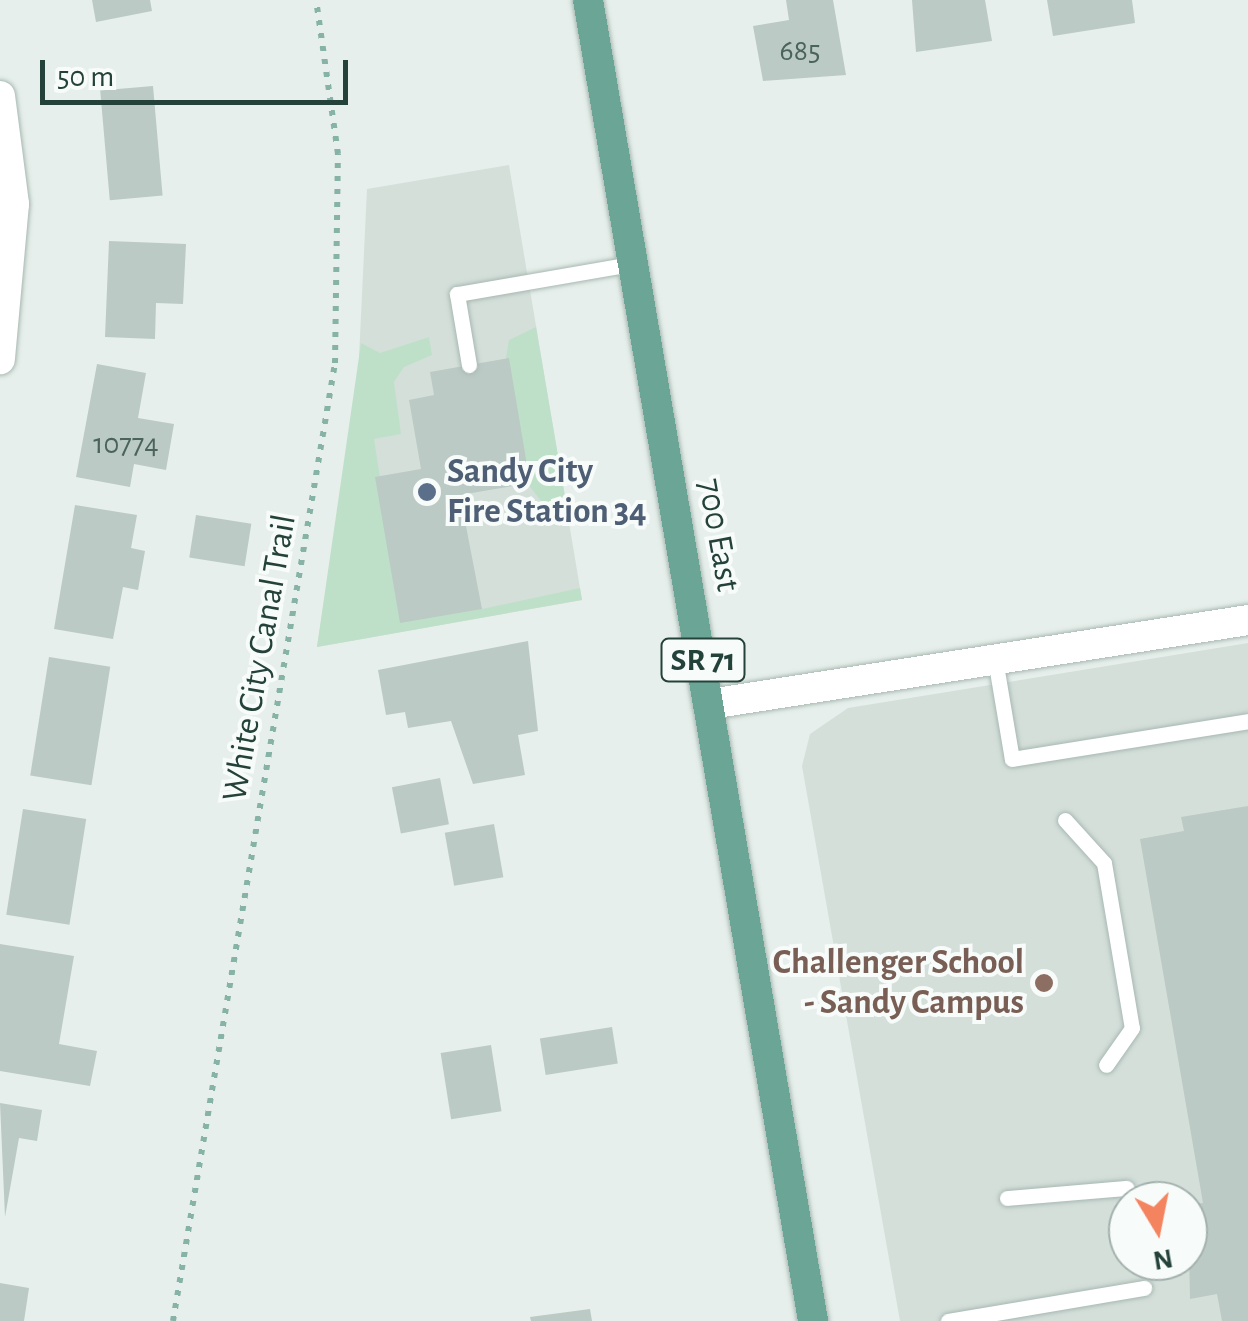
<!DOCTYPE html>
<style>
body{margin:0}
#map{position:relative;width:1248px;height:1321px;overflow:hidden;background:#e6efeb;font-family:"Alegreya Sans",sans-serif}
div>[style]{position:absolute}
.built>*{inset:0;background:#d4dfda}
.green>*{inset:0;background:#bfe0c8}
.building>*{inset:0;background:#bbcac4;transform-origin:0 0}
.path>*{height:6px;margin-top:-3px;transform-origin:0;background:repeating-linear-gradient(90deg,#86b3a5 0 5px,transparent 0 13px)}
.roads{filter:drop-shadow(0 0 2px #a8b8b2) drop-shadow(0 0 2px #a8b8b2)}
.lane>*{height:15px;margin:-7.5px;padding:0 7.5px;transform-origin:7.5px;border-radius:7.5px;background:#fff}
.street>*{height:30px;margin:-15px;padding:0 15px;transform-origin:15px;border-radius:15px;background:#fff}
.primary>*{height:30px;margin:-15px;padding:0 15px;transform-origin:15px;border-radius:15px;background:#6aa596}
.dots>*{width:28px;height:28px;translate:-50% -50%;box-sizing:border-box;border:5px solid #f7fbf9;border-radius:50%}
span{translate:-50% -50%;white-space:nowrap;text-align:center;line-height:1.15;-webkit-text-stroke:8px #f7fbf9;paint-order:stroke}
.number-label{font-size:30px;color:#4a645c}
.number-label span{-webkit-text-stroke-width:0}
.shield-label span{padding:2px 8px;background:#f7fbf9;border:2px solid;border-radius:8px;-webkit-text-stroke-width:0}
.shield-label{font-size:32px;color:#24423a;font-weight:700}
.service-label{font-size:35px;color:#4e5e75;font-weight:700}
.left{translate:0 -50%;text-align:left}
.street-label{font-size:35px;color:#24423a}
.education-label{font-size:35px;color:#785e54;font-weight:700}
.right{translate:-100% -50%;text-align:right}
.north{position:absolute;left:1108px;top:1181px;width:100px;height:100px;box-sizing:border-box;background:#f7fbf9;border:2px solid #a3b1ad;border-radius:50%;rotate:170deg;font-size:28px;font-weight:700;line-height:40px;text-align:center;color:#24423a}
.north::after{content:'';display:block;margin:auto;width:35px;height:45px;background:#f4845f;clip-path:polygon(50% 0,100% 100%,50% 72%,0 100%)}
.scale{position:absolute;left:40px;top:60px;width:308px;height:45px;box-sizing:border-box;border:5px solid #24423a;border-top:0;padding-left:12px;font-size:30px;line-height:35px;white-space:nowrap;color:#24423a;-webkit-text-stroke:8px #f7fbf9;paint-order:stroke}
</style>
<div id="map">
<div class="built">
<i style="clip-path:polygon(509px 165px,582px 600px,317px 647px,358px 379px,367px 189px)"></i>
<i style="clip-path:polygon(evenodd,1248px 643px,1248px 1321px,900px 1321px,802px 766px,810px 734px,848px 708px,1248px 643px,1128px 1201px,1188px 1201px,1188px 1261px,1128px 1261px,1128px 1201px)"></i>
</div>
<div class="green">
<i style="clip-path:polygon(536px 327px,566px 502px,557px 504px,541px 501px,527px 483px,506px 358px,509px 340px)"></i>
<i style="clip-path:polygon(429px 337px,432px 355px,404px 367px,394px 382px,401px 434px,374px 439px,380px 477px,482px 609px,580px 588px,582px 600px,317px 647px,361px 343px,380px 353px)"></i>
</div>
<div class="building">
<i style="clip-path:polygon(92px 0,150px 0,152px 11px,96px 22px)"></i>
<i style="clip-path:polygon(786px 0,833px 0,846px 75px,763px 81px,753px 26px,789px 20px)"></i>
<i style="clip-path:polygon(912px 0,985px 0,992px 41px,916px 52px)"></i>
<i style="clip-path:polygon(1047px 0,1132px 0,1135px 23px,1053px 36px)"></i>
<i style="left:153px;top:86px;width:110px;height:53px;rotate:85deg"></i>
<i style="clip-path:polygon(109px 241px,186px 244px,183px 304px,156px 303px,155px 339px,105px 337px)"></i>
<i style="clip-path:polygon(509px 358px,530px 483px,460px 495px,482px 609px,400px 623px,375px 477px,421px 469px,409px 400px,434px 395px,430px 372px)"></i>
<i style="clip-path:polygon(97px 364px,146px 373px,138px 418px,174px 424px,166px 470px,134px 464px,130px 487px,76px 477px)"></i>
<i style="clip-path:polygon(75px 505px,137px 515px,131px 548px,145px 551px,138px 590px,123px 587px,113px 639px,54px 629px)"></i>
<i style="left:196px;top:515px;width:56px;height:43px;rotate:9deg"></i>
<i style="clip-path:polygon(528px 641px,538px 731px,518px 735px,525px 775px,473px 784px,451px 721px,408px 728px,405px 712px,386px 715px,378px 670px)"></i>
<i style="left:49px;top:657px;width:62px;height:120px;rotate:9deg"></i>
<i style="left:440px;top:778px;width:47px;height:49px;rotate:79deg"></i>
<i style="clip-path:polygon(1248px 806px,1248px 1321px,1222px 1321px,1217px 1294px,1190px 1299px,1188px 1205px,1203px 1203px,1140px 839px,1184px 831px,1181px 817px)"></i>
<i style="left:23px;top:809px;width:64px;height:107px;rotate:9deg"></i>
<i style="left:494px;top:824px;width:54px;height:50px;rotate:80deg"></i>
<i style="clip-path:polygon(0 944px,74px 956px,59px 1044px,97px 1051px,90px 1086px,0 1071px)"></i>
<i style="left:612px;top:1027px;width:37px;height:73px;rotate:81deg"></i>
<i style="left:491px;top:1045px;width:67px;height:51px;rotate:81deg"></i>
<i style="clip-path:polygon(0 1103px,42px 1110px,37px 1141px,19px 1138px,5px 1217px)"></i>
<i style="clip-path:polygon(0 1283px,29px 1288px,24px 1321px,0 1321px)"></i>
<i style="clip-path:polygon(590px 1309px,592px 1321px,531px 1321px,530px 1317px)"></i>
</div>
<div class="path">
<i style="left:173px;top:1321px;width:972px;rotate:-80.4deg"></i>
<i style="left:335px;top:363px;width:209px;rotate:-89.2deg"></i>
<i style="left:338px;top:154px;width:156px;rotate:-98.1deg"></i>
</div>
<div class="roads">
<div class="lane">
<i style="left:469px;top:365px;width:72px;rotate:-99.6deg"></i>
<i style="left:457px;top:294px;width:183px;rotate:-9.8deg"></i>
<i style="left:995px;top:659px;width:101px;rotate:80.4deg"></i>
<i style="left:1012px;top:759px;width:239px;rotate:-9.1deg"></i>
<i style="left:1065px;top:820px;width:58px;rotate:47.8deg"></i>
<i style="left:1104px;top:863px;width:167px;rotate:80.4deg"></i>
<i style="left:1132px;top:1028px;width:45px;rotate:125.1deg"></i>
<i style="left:1007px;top:1198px;width:120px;rotate:-4.8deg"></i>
<i style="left:948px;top:1321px;width:199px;rotate:-9.6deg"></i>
</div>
<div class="street">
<i style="left:0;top:96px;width:109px;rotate:82.6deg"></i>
<i style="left:14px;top:204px;width:156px;rotate:95.2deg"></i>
<i style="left:710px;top:704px;width:545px;rotate:-8.87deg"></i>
</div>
<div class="primary">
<i style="left:588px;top:0;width:1340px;rotate:80.33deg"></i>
</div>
</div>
<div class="dots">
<i style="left:427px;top:492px;background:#5c6f8a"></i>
<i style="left:1044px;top:983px;background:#8d6e63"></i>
</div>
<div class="number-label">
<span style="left:800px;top:51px">685</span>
<span style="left:126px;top:444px">10774</span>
</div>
<div class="shield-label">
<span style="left:703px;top:660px">SR 71</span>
</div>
<div class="service-label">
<span class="left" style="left:447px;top:492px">Sandy City<br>Fire Station 34</span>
</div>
<div class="street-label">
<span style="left:718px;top:535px;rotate:80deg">700 East</span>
<span style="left:260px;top:658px;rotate:-80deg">White City Canal Trail</span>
</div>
<div class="education-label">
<span class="right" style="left:1024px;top:983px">Challenger School<br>- Sandy Campus</span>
</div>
<div class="north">N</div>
<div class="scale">50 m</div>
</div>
